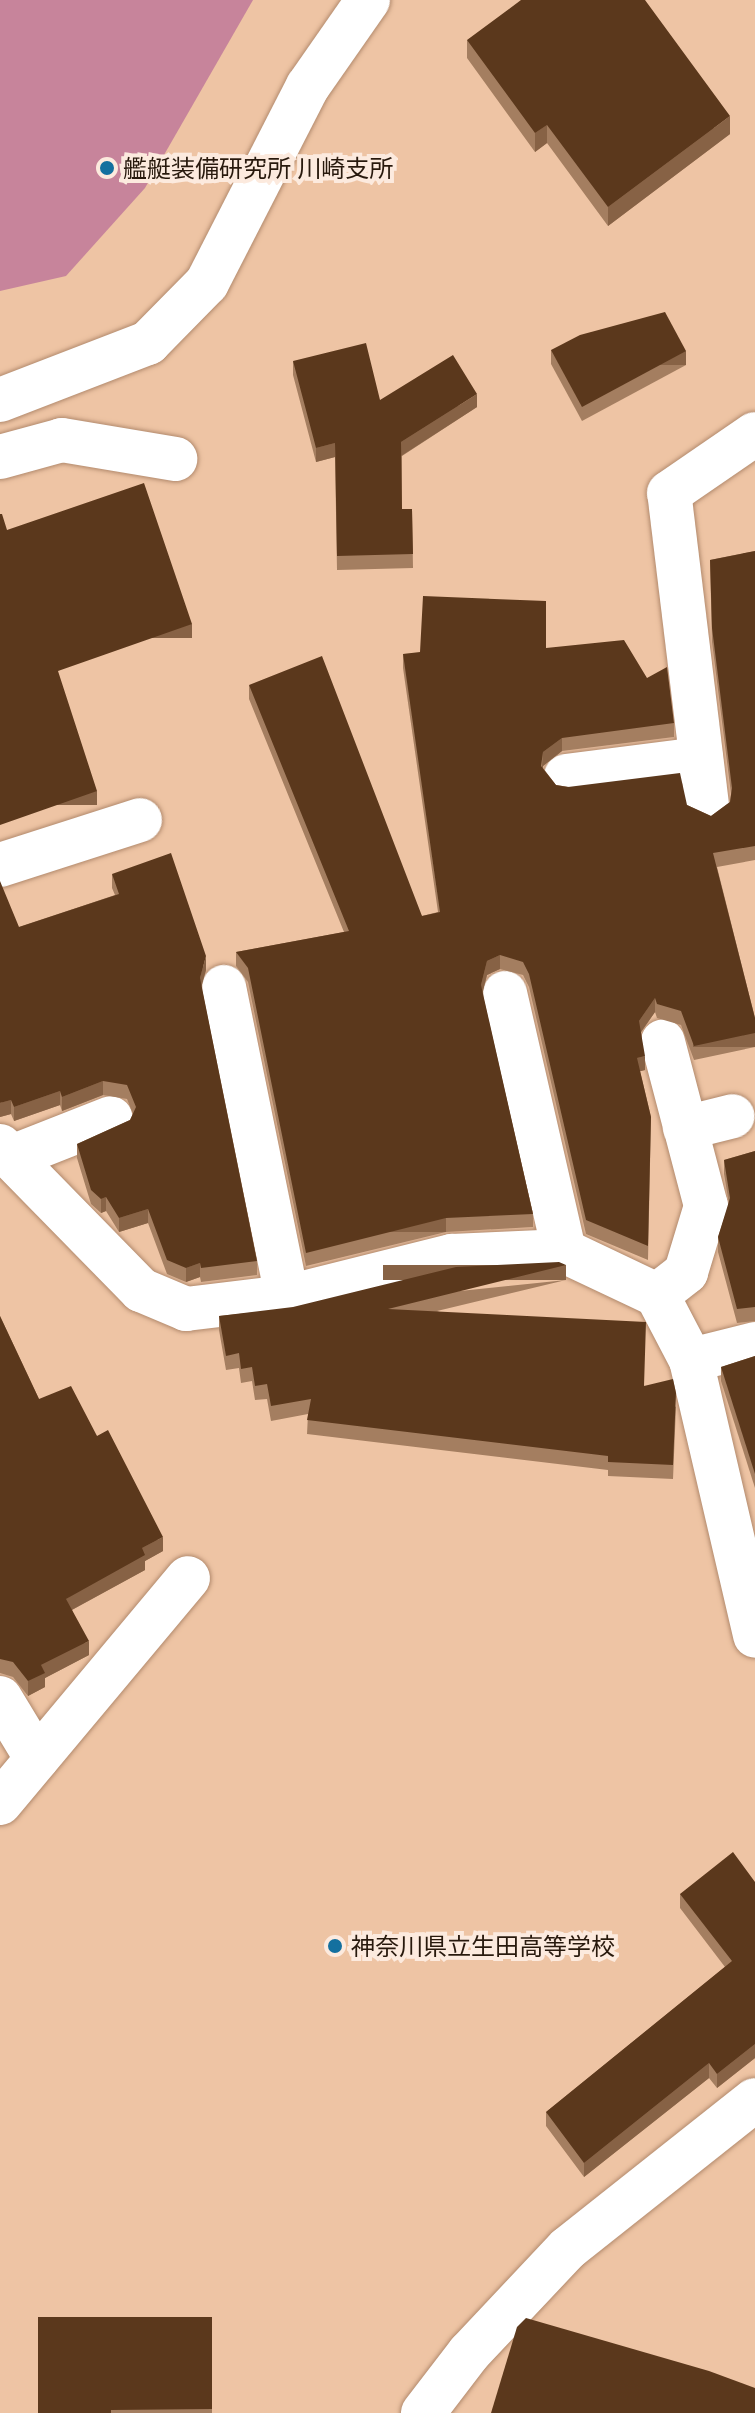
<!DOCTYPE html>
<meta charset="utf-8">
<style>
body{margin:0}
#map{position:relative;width:755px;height:2413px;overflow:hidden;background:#eec4a4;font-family:"Noto Sans","Noto Sans JP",sans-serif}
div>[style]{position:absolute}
.forest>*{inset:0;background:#c7849b}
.roads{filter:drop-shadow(0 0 2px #b28a6d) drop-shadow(0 0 2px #b28a6d)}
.minor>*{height:44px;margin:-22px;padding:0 22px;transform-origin:22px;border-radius:22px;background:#fff}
.wall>*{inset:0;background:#a47e60}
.shaded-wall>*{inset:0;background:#876245;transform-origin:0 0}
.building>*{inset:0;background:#5b381c}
.dots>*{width:22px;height:22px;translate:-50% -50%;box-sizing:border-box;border:4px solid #fceade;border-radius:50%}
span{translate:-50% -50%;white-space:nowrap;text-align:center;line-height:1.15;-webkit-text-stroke:8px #fceade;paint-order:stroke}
.poi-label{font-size:24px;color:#28190d}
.left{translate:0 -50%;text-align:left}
</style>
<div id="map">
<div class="forest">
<i style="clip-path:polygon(0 0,253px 0,145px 188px,66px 276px,0 291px)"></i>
</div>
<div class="roads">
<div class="minor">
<i style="left:0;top:400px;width:159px;rotate:-21.1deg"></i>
<i style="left:148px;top:343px;width:84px;rotate:-45.5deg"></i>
<i style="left:207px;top:283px;width:221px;rotate:-62.9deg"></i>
<i style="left:308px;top:86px;width:105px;rotate:-55.1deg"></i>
<i style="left:0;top:457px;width:64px;rotate:-15.3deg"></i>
<i style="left:62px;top:440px;width:115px;rotate:9.5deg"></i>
<i style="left:566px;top:776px;width:136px;rotate:-7.2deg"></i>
<i style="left:707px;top:805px;width:314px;rotate:-96.9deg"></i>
<i style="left:669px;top:493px;width:104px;rotate:-34.5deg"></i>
<i style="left:0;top:865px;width:147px;rotate:-17.8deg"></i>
<i style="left:224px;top:987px;width:316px;rotate:78.5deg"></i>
<i style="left:505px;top:993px;width:265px;rotate:77.1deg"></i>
<i style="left:685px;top:1128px;width:49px;rotate:-14deg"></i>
<i style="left:0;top:1146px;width:202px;rotate:45.6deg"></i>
<i style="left:141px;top:1290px;width:49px;rotate:22.9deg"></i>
<i style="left:186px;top:1309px;width:102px;rotate:-6.8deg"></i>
<i style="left:287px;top:1297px;width:170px;rotate:-14deg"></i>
<i style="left:452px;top:1256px;width:112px;rotate:-2.6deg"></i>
<i style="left:564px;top:1251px;width:103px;rotate:25.3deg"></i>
<i style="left:657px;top:1295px;width:73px;rotate:62.4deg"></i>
<i style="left:691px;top:1360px;width:66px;rotate:-14deg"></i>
<i style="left:12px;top:1157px;width:106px;rotate:-21.5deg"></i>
<i style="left:657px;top:1295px;width:37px;rotate:-38deg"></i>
<i style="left:686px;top:1272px;width:69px;rotate:-73.1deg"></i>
<i style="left:706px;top:1206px;width:170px;rotate:-104.7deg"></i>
<i style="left:691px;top:1360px;width:283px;rotate:76.9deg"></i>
<i style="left:0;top:1698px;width:71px;rotate:58.8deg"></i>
<i style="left:0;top:1803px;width:293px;rotate:-50.1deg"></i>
<i style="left:423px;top:2413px;width:76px;rotate:-52.5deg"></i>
<i style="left:469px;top:2353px;width:144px;rotate:-46.7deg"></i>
<i style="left:568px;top:2248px;width:238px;rotate:-38.4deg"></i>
</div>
</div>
<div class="wall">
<i style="clip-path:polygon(467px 40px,730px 134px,608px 226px,547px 143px,535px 152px,467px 58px)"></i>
<i style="clip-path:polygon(551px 350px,686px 365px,582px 421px,551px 364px)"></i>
<i style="clip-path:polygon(293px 361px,380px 400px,477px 407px,402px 456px,402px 509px,412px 509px,413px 568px,337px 570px,335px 457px,316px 462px,293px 375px)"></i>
<i style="clip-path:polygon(755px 551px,755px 860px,717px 867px,755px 1018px,755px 1047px,694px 1060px,681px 1025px,657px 1018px,655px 1012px,641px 1032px,645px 1070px,640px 1071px,651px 1117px,648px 1260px,586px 1234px,529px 987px,523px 975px,500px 969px,487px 975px,482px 993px,533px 1214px,533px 1227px,446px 1232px,306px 1266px,248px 982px,236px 966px,236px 952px,344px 932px,249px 699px,249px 685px,422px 916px,438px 912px,403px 668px,403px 654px,546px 648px,674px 723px,674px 737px,562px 751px,543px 766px,543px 768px,556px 785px,687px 805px,711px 816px,730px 802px,731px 794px,712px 642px,710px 560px)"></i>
<i style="clip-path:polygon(112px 874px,206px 970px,201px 986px,257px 1261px,257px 1275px,201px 1282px,200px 1277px,186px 1282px,167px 1274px,148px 1223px,119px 1232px,106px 1211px,101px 1213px,91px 1204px,77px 1158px,77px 1144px,130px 1120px,133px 1114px,127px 1099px,103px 1095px,62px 1111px,60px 1105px,14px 1121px,11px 1114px,0 1117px,19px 927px,115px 895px,112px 888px)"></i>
<i style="clip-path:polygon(755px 1151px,755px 1321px,737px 1323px,718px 1252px,718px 1237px,729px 1204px,724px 1174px,724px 1160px)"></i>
<i style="clip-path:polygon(566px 1280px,437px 1311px,645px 1386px,676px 1407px,673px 1479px,608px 1476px,608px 1470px,307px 1434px,308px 1414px,271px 1421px,267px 1399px,255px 1400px,252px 1381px,241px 1383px,239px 1368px,226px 1370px,219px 1330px,219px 1316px)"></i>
<i style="clip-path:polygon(0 1316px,39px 1399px,97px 1436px,163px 1551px,145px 1561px,145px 1570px,72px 1610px,89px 1655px,45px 1678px,45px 1687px,28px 1696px,13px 1677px,0 1673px)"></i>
<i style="clip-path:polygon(755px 1356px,755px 1488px,721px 1381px,721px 1367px)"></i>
<i style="clip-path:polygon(755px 1882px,755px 2058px,717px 2088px,709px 2078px,584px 2177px,546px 2126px,546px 2112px,725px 1967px,680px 1908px,680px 1894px)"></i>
<i style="clip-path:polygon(212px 2317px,212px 2413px,38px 2413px)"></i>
</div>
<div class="shaded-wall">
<i style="clip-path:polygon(730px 116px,730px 134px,608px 226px,608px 207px)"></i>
<i style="clip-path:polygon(547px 125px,547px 143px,535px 152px,535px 133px)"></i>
<i style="left:686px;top:351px;width:14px;height:118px;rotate:90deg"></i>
<i style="clip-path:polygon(477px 394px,477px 407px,401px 456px,401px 442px)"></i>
<i style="clip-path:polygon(335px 443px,335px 457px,316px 462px,316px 448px)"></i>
<i style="left:192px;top:624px;width:14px;height:142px;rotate:90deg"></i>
<i style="clip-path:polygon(562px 738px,562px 751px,543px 766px,541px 780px,543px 752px)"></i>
<i style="left:97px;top:791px;width:14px;height:103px;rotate:90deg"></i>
<i style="clip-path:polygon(500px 955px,500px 969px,487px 975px,481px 999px,481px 985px,487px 961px)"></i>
<i style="clip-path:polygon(206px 956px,206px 970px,200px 992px,200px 978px)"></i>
<i style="clip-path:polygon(655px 998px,655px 1012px,639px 1035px,639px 1021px)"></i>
<i style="left:755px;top:1033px;width:14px;height:62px;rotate:90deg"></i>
<i style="clip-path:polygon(645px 1056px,645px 1070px,637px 1072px,637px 1058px)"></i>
<i style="clip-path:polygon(103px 1081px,103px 1095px,62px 1111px,62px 1097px)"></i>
<i style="clip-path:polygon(60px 1091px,60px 1105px,14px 1121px,14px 1107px)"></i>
<i style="clip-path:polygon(11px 1100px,11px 1114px,0 1117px,0 1103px)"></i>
<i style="clip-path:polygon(106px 1197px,106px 1211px,101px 1213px,101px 1199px)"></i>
<i style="clip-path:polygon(148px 1209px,148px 1223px,119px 1232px,119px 1218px)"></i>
<i style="left:446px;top:1218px;width:14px;height:144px;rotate:90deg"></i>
<i style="clip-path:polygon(200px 1263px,200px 1277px,186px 1282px,186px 1268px)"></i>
<i style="left:566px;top:1265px;width:15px;height:183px;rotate:90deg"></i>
<i style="clip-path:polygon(163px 1537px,163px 1551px,145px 1561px,145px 1570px,66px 1613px,66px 1599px,142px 1548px)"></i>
<i style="clip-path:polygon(89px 1641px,89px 1655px,45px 1678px,45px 1687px,28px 1696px,28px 1681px,41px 1665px)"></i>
<i style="clip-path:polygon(755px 2044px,755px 2058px,717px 2088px,717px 2074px)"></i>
<i style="clip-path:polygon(709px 2063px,709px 2078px,584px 2177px,584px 2163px)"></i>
</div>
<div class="building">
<i style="clip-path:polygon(521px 0,645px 0,730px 116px,608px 207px,547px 125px,535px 133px,467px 40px)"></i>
<i style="clip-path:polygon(665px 312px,686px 351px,582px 407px,551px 350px,580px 335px)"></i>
<i style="clip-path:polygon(366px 343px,380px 400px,453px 355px,477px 394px,401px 442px,402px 509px,412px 509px,413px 554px,337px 556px,335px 443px,316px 448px,293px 361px)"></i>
<i style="clip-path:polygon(144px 483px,192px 624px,58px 671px,97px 791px,0 825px,0 514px,2px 514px,7px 530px)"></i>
<i style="clip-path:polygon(755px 551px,755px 846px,713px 853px,755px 1018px,755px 1033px,694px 1046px,681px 1011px,657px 1004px,655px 998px,639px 1021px,645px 1056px,637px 1058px,651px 1117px,648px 1246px,586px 1220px,529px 974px,523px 962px,500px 955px,487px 961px,481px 985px,533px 1214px,446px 1218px,306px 1253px,248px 968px,236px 952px,349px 931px,249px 685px,322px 656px,422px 916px,440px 912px,403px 654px,420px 652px,423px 596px,546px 601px,546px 648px,624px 640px,647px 678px,667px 667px,674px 723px,562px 738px,543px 752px,541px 766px,556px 785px,568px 787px,680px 773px,687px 805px,711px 816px,730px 802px,732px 788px,712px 628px,710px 560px)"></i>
<i style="clip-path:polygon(171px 853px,206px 956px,200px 978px,257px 1261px,201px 1268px,200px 1263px,186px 1268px,167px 1260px,148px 1209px,119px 1218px,106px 1197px,101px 1199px,91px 1190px,77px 1144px,130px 1120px,136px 1107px,127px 1085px,103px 1081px,62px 1097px,60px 1091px,14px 1107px,11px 1100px,0 1103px,0 881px,19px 927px,119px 894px,112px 874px)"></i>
<i style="clip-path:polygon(755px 1151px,755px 1307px,737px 1309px,718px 1237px,730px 1198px,724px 1160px)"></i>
<i style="clip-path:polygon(559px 1262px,566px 1265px,388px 1309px,646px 1322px,644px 1386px,673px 1379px,676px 1393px,673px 1465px,608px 1462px,608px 1456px,307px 1420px,311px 1399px,271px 1406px,267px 1384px,255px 1386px,252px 1367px,241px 1369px,239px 1353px,226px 1356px,219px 1316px,293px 1307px,456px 1267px)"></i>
<i style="clip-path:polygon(0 1316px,39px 1399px,71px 1386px,97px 1436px,108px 1430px,163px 1537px,142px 1548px,145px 1555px,66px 1599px,89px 1641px,41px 1665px,45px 1673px,28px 1681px,13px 1662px,0 1659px)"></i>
<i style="clip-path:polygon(755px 1356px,755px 1474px,721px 1367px)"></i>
<i style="clip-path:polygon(733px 1852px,755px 1882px,755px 2044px,717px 2074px,709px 2063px,584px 2163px,546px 2112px,732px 1961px,680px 1894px)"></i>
<i style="clip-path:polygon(38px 2317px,212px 2317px,212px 2409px,111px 2410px,111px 2413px,38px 2413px)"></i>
<i style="clip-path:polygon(526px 2318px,709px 2371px,755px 2388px,755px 2413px,491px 2413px,517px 2327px)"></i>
</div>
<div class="dots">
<i style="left:107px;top:168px;background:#14709f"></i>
<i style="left:335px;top:1946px;background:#14709f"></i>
</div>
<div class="poi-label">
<span class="left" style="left:123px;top:168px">艦艇装備研究所 川崎支所</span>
<span class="left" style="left:351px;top:1946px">神奈川県立生田高等学校</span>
</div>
</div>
